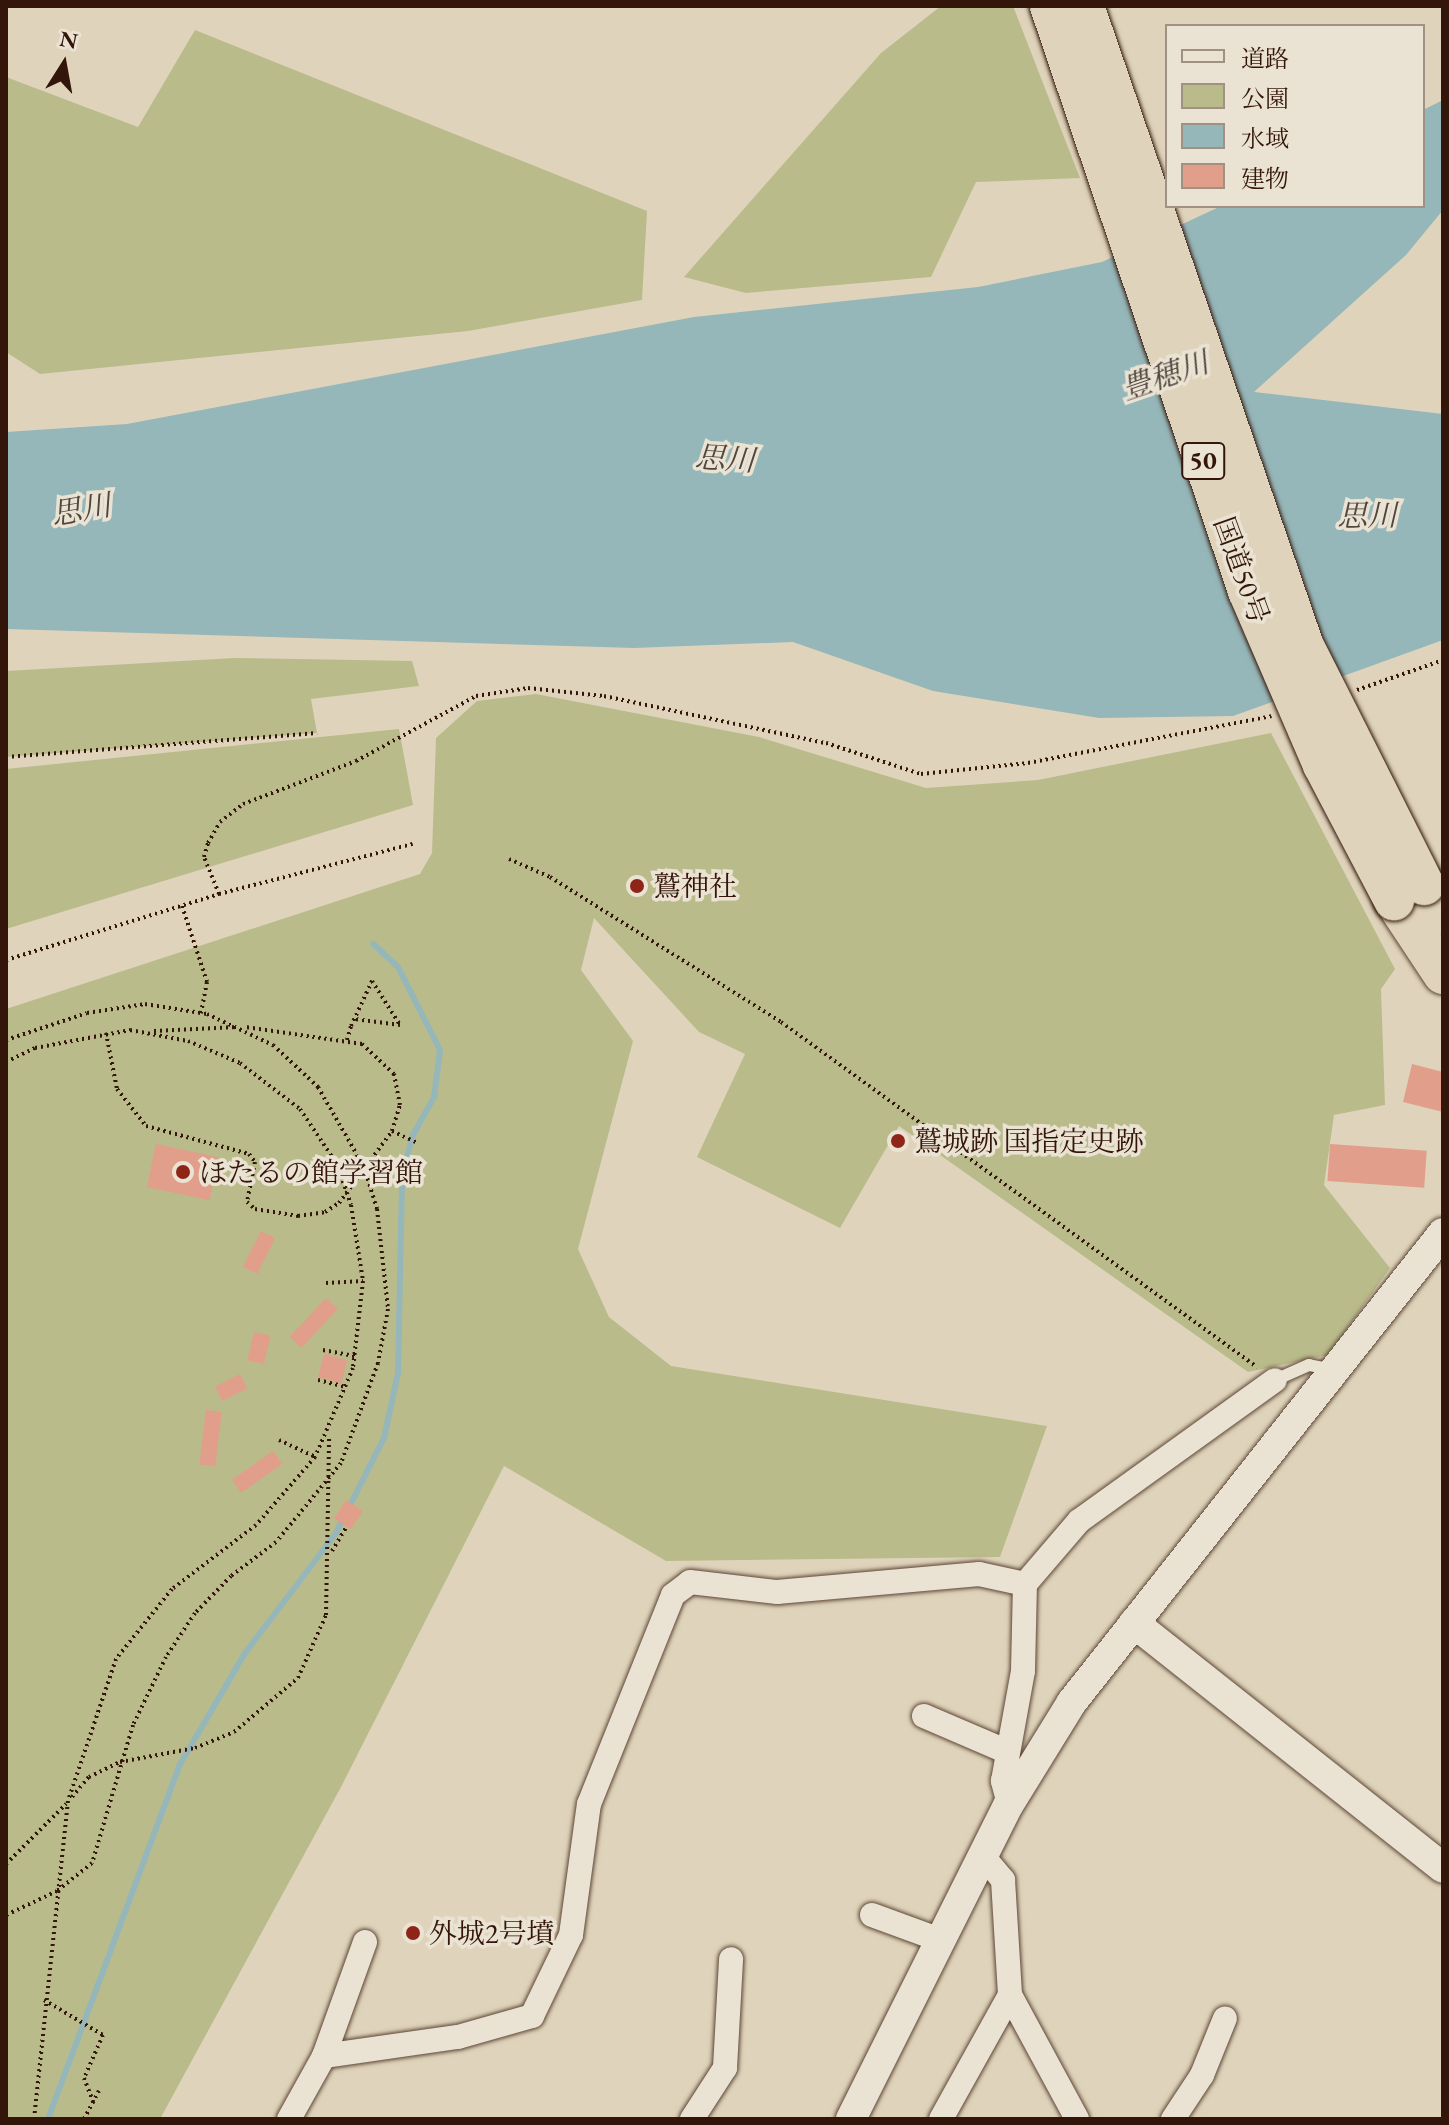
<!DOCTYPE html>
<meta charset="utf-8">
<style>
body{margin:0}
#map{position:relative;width:1449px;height:2125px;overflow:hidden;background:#dfd4bb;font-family:"EB Garamond","Noto Serif JP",serif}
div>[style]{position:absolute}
.green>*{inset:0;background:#babb8b}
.water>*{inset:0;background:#96b7b9}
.stream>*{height:6px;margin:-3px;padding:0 3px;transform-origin:3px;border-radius:3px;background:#96b7b9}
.building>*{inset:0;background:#e19e8a;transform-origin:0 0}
.path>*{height:4px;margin-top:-2px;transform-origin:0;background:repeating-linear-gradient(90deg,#331509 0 2px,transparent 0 6px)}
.roads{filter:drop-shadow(0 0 2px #5e4536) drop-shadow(0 0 2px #5e4536)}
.service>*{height:12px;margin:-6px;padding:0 6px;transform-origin:6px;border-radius:6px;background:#eae3d3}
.minor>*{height:24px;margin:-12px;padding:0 12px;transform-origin:12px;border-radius:12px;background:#eae3d3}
.tertiary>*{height:30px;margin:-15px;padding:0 15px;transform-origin:15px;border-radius:15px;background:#eae3d3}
.trunk>*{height:40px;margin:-20px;padding:0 20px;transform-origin:20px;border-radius:20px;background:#dfd4bb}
.bridges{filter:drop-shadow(0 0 2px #331509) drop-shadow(0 0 2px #331509)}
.trunk-bridge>*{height:40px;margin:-20px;padding:0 20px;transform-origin:20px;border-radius:20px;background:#dfd4bb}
.dots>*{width:22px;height:22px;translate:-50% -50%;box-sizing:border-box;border:4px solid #eae3d3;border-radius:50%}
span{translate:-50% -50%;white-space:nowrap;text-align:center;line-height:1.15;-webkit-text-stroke:7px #eae3d3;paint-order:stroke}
.shield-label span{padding:2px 6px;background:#eae3d3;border:2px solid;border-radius:6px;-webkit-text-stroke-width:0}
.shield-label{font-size:26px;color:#331509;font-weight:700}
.street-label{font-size:28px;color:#331509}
.poi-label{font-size:28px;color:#331509}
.left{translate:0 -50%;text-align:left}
.water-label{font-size:30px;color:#51463e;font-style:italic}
.frame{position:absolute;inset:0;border:8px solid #331509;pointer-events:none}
.legend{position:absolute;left:1165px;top:24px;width:260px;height:184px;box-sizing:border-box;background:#eae3d3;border:2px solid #a19182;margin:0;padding:10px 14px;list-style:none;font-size:24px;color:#331509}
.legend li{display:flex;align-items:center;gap:16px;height:40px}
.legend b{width:40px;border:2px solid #a19182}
.north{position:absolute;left:24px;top:24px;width:80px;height:80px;-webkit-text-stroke:6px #eae3d3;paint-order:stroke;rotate:11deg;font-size:22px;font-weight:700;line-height:32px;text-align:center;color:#331509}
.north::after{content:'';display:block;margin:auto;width:28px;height:36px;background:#331509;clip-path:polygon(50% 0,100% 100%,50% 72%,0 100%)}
</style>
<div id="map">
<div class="green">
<i style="clip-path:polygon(941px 6px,1013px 6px,1080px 178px,976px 182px,931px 277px,746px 293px,684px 277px,881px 53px)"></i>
<i style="clip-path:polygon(195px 30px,647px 211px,642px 300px,468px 331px,40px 374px,6px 352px,6px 77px,138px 127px)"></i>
<i style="clip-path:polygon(234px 658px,412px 661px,419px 686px,311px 699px,317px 733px,6px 757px,6px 671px)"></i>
<i style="clip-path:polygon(536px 694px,759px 737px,926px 788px,1038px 780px,1271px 733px,1395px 969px,1381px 989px,1385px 1105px,1334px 1115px,1324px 1185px,1390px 1268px,1328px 1355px,1248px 1372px,899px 1126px,840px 1228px,697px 1157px,745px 1054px,699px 1032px,594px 918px,581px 970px,633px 1041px,578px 1249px,609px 1317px,671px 1366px,1047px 1426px,1000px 1557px,666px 1561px,504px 1466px,341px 1787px,160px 2119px,6px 2119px,6px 1009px,420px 874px,432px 853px,436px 738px,477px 701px)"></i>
<i style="clip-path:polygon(399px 729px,413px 805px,6px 929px,6px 769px)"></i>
</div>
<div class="water">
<i style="clip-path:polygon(1443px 100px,1443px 210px,1406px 255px,1254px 392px,1443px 414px,1443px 640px,1233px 716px,1099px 718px,933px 691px,793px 642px,634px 648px,6px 629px,6px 432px,127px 424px,694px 317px,978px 287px,1102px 262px,1221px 206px,1423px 206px,1423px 110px)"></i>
</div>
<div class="stream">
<i style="left:48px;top:2119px;width:377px;rotate:-69.6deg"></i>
<i style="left:179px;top:1766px;width:131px;rotate:-59.7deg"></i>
<i style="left:245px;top:1653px;width:151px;rotate:-52.8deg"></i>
<i style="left:336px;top:1533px;width:106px;rotate:-63.2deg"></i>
<i style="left:384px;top:1438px;width:66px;rotate:-77.8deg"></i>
<i style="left:398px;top:1373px;width:197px;rotate:-88.8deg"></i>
<i style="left:402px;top:1176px;width:42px;rotate:-75deg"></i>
<i style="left:413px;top:1135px;width:43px;rotate:-61.1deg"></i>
<i style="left:434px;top:1097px;width:47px;rotate:-82.7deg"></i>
<i style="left:440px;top:1050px;width:93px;rotate:-116.8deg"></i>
<i style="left:398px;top:967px;width:34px;rotate:-137deg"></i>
</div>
<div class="building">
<i style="clip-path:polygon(1412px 1064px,1443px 1072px,1443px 1112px,1403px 1102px)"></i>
<i style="left:156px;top:1144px;width:64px;height:44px;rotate:12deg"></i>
<i style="left:1330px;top:1144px;width:97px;height:37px;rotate:4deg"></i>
<i style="left:261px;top:1231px;width:16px;height:40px;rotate:27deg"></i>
<i style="left:326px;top:1298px;width:16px;height:53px;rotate:43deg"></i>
<i style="left:254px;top:1332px;width:17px;height:29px;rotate:13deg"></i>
<i style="left:324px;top:1354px;width:24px;height:24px;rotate:15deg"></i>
<i style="left:240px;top:1374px;width:16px;height:28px;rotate:63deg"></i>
<i style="left:206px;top:1410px;width:16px;height:55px;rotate:7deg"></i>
<i style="left:273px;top:1451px;width:16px;height:50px;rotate:55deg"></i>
<i style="left:346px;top:1500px;width:20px;height:22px;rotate:33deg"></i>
</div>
<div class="path">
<i style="left:1357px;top:690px;width:91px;rotate:-19.2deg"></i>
<i style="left:6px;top:757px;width:312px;rotate:-4.4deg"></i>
<i style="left:509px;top:859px;width:45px;rotate:23.7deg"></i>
<i style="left:550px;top:877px;width:273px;rotate:32.1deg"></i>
<i style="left:781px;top:1022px;width:588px;rotate:35.93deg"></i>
<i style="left:219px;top:894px;width:40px;rotate:-112deg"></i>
<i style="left:204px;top:857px;width:15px;rotate:-74deg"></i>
<i style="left:208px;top:843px;width:24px;rotate:-60deg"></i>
<i style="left:220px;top:822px;width:29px;rotate:-38deg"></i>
<i style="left:243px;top:804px;width:121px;rotate:-20.8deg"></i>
<i style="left:356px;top:761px;width:136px;rotate:-28.4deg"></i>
<i style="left:476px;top:696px;width:53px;rotate:-8.7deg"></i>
<i style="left:528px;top:688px;width:76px;rotate:6deg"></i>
<i style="left:604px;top:696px;width:227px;rotate:12deg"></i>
<i style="left:826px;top:743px;width:100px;rotate:18.1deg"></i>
<i style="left:921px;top:774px;width:108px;rotate:-5.9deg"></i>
<i style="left:1028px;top:763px;width:248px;rotate:-10.9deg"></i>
<i style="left:182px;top:906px;width:80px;rotate:71.8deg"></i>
<i style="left:207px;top:982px;width:32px;rotate:101deg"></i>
<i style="left:6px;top:960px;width:223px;rotate:-17.2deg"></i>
<i style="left:219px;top:894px;width:200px;rotate:-14.5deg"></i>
<i style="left:154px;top:1031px;width:83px;rotate:-2.8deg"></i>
<i style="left:106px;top:1033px;width:57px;rotate:78.9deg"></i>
<i style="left:117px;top:1089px;width:47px;rotate:51.9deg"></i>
<i style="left:146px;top:1126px;width:107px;rotate:15.2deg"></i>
<i style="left:249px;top:1154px;width:10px;rotate:53deg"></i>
<i style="left:255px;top:1162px;width:41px;rotate:101.3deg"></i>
<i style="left:247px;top:1202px;width:11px;rotate:41deg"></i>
<i style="left:255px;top:1209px;width:44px;rotate:9.2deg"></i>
<i style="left:298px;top:1216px;width:27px;rotate:-8deg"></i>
<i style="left:325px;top:1212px;width:17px;rotate:-33deg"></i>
<i style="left:339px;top:1203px;width:89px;rotate:-53.6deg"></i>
<i style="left:392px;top:1131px;width:27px;rotate:-73deg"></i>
<i style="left:400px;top:1105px;width:32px;rotate:-101deg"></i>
<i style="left:394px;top:1074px;width:44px;rotate:-136.8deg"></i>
<i style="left:362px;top:1044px;width:118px;rotate:-171.7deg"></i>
<i style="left:6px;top:1040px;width:85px;rotate:-18.4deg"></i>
<i style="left:87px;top:1013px;width:59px;rotate:-8.8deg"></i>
<i style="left:145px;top:1004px;width:63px;rotate:9.2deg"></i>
<i style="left:207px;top:1014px;width:73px;rotate:25.2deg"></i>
<i style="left:273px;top:1045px;width:62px;rotate:43deg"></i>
<i style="left:318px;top:1087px;width:92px;rotate:60.1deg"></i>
<i style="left:364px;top:1167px;width:44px;rotate:72.8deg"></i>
<i style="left:377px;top:1209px;width:101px;rotate:83.7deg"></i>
<i style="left:388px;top:1309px;width:55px;rotate:100.5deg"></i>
<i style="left:378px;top:1363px;width:107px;rotate:110.3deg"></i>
<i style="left:341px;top:1463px;width:102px;rotate:129.4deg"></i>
<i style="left:276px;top:1542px;width:56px;rotate:142.9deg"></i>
<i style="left:231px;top:1576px;width:52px;rotate:134.2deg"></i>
<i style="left:195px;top:1613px;width:53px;rotate:123.4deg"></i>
<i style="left:166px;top:1657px;width:76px;rotate:115.9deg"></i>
<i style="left:133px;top:1725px;width:144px;rotate:106.5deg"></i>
<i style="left:92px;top:1863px;width:45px;rotate:141.3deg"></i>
<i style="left:57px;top:1891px;width:56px;rotate:154.8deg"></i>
<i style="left:347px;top:1040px;width:15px;rotate:-74deg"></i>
<i style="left:351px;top:1026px;width:50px;rotate:-65deg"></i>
<i style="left:372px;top:981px;width:52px;rotate:57.5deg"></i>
<i style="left:400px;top:1025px;width:46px;rotate:-172.6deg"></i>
<i style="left:6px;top:1062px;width:32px;rotate:-26deg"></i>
<i style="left:35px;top:1048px;width:97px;rotate:-10.7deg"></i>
<i style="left:130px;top:1030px;width:59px;rotate:10.7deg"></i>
<i style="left:188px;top:1041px;width:56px;rotate:22.9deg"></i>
<i style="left:240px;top:1063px;width:76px;rotate:37.5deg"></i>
<i style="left:300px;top:1109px;width:66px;rotate:56.1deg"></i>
<i style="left:337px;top:1164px;width:43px;rotate:71.1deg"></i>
<i style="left:351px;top:1205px;width:77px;rotate:81deg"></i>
<i style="left:363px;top:1281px;width:88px;rotate:96.6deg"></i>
<i style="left:353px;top:1368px;width:97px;rotate:113.1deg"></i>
<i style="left:315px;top:1457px;width:90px;rotate:130.9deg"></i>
<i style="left:256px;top:1525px;width:106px;rotate:142.7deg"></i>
<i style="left:172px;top:1589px;width:90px;rotate:128.7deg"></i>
<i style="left:116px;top:1659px;width:150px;rotate:108.7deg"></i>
<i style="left:68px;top:1801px;width:320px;rotate:96.1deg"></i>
<i style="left:392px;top:1131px;width:29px;rotate:25deg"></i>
<i style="left:326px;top:1283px;width:37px;rotate:-3deg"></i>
<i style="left:323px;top:1350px;width:33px;rotate:11deg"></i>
<i style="left:318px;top:1380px;width:29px;rotate:14deg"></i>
<i style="left:279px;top:1440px;width:40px;rotate:25deg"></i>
<i style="left:332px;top:1551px;width:29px;rotate:-59deg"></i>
<i style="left:72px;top:1797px;width:26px;rotate:-50deg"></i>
<i style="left:89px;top:1777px;width:34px;rotate:-26deg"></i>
<i style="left:120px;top:1762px;width:76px;rotate:-10.6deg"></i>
<i style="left:195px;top:1748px;width:42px;rotate:-22.3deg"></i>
<i style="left:234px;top:1732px;width:84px;rotate:-40.2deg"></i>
<i style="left:298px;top:1678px;width:69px;rotate:-66deg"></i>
<i style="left:326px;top:1615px;width:178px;rotate:-89deg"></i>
<i style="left:6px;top:1864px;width:85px;rotate:-45deg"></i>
<i style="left:44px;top:2000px;width:69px;rotate:30.7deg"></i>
<i style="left:103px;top:2035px;width:47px;rotate:113.8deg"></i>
<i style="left:84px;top:2078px;width:26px;rotate:69deg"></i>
<i style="left:84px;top:2119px;width:32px;rotate:-62deg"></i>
</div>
<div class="roads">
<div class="service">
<i style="left:1275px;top:1380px;width:37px;rotate:-24deg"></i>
<i style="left:1309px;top:1365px;width:24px;rotate:12deg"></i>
</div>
<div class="minor">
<i style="left:924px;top:1716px;width:91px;rotate:23.2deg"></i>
<i style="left:1009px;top:1804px;width:24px;rotate:-105deg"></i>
<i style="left:1003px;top:1781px;width:112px;rotate:-79.7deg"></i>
<i style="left:1023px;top:1671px;width:87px;rotate:-88.7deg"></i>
<i style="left:1025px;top:1584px;width:83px;rotate:-49.4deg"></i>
<i style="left:1079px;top:1521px;width:241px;rotate:-35.7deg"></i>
<i style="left:982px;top:1855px;width:33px;rotate:50deg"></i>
<i style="left:1003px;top:1880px;width:115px;rotate:86.5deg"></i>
<i style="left:1010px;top:1995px;width:141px;rotate:61.6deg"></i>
<i style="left:872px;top:1915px;width:72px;rotate:20.2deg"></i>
<i style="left:324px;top:2056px;width:121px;rotate:-70.2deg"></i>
<i style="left:289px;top:2119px;width:72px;rotate:-60.9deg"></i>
<i style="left:324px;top:2056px;width:135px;rotate:-8.1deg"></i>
<i style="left:458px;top:2037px;width:77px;rotate:-15.8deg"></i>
<i style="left:532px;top:2016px;width:90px;rotate:-64.3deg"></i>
<i style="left:571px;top:1935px;width:132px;rotate:-82.2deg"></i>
<i style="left:589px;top:1804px;width:225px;rotate:-68.1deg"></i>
<i style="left:673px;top:1595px;width:21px;rotate:-37deg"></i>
<i style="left:690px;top:1582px;width:88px;rotate:6.6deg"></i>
<i style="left:777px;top:1592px;width:203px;rotate:-5.1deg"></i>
<i style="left:979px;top:1574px;width:47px;rotate:12.3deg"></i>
<i style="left:692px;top:2119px;width:61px;rotate:-57.1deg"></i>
<i style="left:725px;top:2068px;width:109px;rotate:-86.8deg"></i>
<i style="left:941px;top:2119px;width:142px;rotate:-60.9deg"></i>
<i style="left:1173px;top:2119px;width:53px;rotate:-56.6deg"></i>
<i style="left:1202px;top:2075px;width:61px;rotate:-68deg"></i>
</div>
<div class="tertiary">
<i style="left:1134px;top:1623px;width:394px;rotate:38.4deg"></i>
<i style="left:851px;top:2119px;width:352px;rotate:-63.4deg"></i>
<i style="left:1009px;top:1804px;width:120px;rotate:-58.3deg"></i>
<i style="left:1072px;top:1702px;width:598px;rotate:-51.65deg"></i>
</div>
<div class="trunk">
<i style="left:1424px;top:885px;width:35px;rotate:57deg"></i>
<i style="left:1394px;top:900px;width:89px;rotate:56.5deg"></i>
</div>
</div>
<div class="bridges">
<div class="trunk-bridge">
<i style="left:1050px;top:6px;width:618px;rotate:71.3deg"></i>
<i style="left:1248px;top:591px;width:189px;rotate:66.7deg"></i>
<i style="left:1323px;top:765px;width:153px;rotate:62.3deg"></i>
<i style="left:1084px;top:6px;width:675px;rotate:71.05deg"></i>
<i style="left:1303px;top:644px;width:270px;rotate:63.3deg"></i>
</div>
</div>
<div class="dots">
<i style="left:637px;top:886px;background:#8f2418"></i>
<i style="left:898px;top:1141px;background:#8f2418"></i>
<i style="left:183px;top:1172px;background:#8f2418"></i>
<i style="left:413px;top:1933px;background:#8f2418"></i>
</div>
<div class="shield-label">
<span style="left:1203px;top:461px">50</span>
</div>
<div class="street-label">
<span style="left:1242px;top:570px;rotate:70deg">国道50号</span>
</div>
<div class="poi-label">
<span class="left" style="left:653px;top:886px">鷲神社</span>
<span class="left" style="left:914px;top:1141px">鷲城跡 国指定史跡</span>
<span class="left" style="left:199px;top:1172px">ほたるの館学習館</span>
<span class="left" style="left:429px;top:1933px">外城2号墳</span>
</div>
<div class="water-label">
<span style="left:1165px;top:376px;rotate:-19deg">豊穂川</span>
<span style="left:725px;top:459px;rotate:4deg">思川</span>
<span style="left:81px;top:510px;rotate:-10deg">思川</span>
<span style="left:1367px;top:516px;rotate:-1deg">思川</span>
</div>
<div class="frame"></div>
<ul class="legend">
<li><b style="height:10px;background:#eae3d3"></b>道路</li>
<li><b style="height:22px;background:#babb8b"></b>公園</li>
<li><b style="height:22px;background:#96b7b9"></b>水域</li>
<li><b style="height:22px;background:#e19e8a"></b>建物</li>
</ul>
<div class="north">N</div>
</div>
